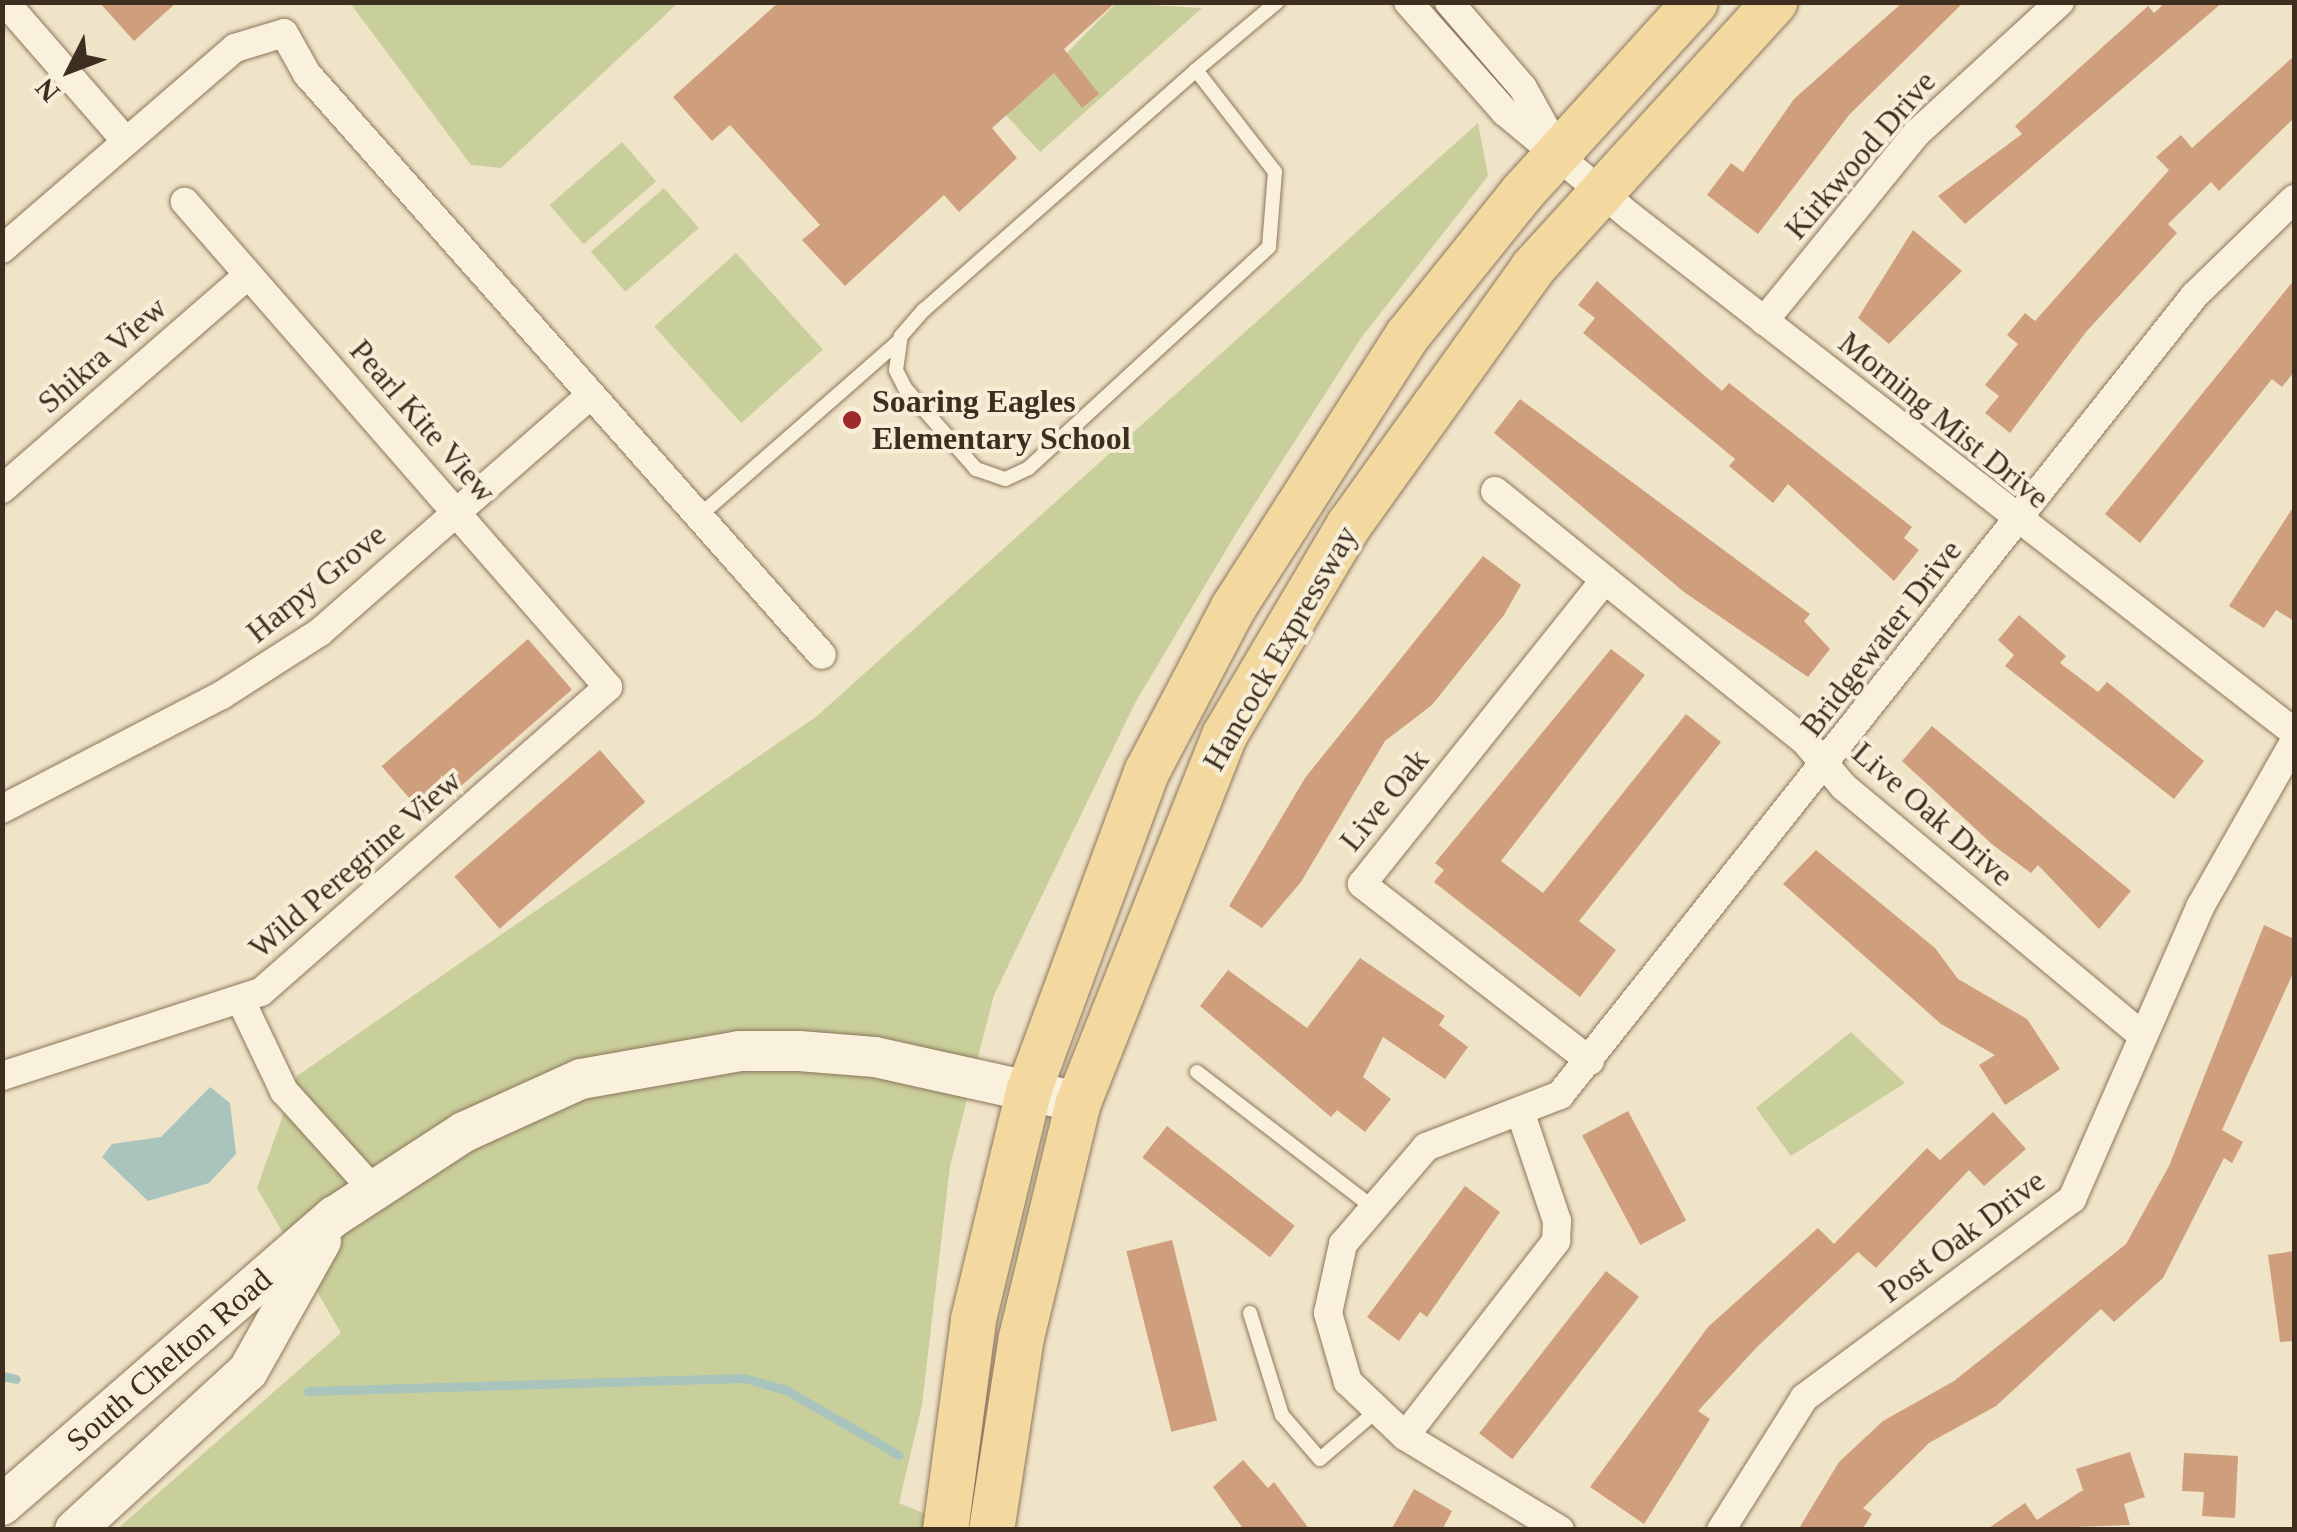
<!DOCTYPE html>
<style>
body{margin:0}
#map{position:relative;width:2297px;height:1532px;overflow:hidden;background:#f0e4c8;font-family:Georgia,serif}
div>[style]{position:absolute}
.green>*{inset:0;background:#c9cf9b;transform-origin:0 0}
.water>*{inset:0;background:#a9c4bc}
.stream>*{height:9px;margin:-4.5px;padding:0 4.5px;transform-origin:4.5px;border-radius:4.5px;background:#a9c4bc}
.building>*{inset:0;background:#cf9f7d;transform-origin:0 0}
.roads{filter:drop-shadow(0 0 2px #8d765c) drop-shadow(0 0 2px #8d765c)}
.lane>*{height:14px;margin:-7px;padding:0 7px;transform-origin:7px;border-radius:7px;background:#faf1dc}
.street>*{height:28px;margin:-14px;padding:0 14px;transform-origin:14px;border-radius:14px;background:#faf1dc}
.secondary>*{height:40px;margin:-20px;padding:0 20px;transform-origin:20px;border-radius:20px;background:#faf1dc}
.primary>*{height:45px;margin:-22.5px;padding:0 22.5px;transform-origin:22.5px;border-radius:22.5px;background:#f3d9a0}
.dots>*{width:28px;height:28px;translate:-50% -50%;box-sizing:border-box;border:5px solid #f7eed8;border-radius:50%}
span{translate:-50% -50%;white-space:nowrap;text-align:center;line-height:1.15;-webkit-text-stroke:8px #f7eed8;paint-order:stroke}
.street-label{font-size:32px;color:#3d2e20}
.poi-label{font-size:32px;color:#3d2e20;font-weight:700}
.left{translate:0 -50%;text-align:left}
.frame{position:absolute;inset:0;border:5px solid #3d2e20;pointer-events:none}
.north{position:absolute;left:20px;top:20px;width:100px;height:100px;-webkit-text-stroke:8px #f7eed8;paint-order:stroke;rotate:228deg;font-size:28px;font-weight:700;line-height:40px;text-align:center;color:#3d2e20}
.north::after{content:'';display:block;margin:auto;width:35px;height:45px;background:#3d2e20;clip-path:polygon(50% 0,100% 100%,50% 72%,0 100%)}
</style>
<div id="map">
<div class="green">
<i style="clip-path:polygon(350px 3px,678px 3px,501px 168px,471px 165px)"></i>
<i style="clip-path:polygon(1116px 3px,1202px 8px,1040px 152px,1006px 115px)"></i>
<i style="clip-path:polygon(1478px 123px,1488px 176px,1361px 338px,1238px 530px,1135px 703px,994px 995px,950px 1166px,922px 1405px,899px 1503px,961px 1529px,116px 1530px,341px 1333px,257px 1188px,297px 1076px,817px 716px)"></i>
<i style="left:622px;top:142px;width:52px;height:96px;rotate:49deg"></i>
<i style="left:664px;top:188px;width:53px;height:97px;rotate:49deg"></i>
<i style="left:736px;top:253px;width:130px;height:110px;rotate:48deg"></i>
<i style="clip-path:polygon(1851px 1032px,1905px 1083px,1791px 1156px,1756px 1108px)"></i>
</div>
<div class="water">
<i style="clip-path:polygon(210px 1087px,230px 1103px,236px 1154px,209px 1183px,148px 1201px,102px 1157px,112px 1144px,161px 1137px)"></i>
</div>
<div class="stream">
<i style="left:2px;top:1376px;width:14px;rotate:12deg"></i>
<i style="left:308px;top:1391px;width:436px;rotate:-1.7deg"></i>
<i style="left:744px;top:1378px;width:44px;rotate:15.9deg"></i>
<i style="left:786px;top:1390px;width:130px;rotate:29.9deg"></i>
</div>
<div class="building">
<i style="clip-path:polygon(99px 2px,177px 2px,134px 41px)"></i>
<i style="clip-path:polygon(779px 2px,1116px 2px,1064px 49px,1099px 94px,1082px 108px,1054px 73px,992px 128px,1017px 158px,959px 212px,944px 195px,845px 286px,802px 240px,820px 225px,730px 125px,712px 141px,673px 97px)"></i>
<i style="clip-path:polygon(1903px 2px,1964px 2px,1849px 115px,1758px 234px,1707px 195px,1731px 163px,1743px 172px,1794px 99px)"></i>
<i style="clip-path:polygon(2166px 2px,2223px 2px,1965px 224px,1938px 196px,2022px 134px,2015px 126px,2148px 6px,2154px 13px)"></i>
<i style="clip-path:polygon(2294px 56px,2294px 118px,2219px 191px,2211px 182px,2168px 224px,2177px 233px,2086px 332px,2010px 433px,1985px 413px,1999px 396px,1985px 385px,2018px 344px,2007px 335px,2025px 313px,2035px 321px,2169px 170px,2156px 157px,2181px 135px,2192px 148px)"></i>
<i style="clip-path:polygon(1913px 230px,1962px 271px,1889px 344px,1858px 318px)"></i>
<i style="clip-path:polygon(2294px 280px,2294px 372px,2282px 387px,2272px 379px,2140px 543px,2105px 514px)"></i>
<i style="clip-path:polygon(1597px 281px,1722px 391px,1729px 383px,1912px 527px,1904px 538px,1919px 550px,1894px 581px,1788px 484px,1773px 503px,1729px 466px,1735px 459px,1583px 333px,1595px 318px,1578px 305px)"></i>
<i style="clip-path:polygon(1520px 399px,1810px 614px,1804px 621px,1830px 649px,1808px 677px,1684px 592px,1494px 433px)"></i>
<i style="clip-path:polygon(2294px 506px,2294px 621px,2276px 610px,2264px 628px,2229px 606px)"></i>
<i style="clip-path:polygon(1483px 556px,1521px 585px,1504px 615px,1432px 705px,1385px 741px,1301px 882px,1262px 928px,1229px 906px,1305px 778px)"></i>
<i style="clip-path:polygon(2019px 615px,2066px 656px,2060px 663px,2098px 692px,2107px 682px,2204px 761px,2174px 799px,2005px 666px,2014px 655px,1998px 640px)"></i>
<i style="left:528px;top:639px;width:67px;height:194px;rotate:49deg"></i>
<i style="clip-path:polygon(1611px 649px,1645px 675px,1501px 861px,1543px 893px,1686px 714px,1721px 742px,1579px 921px,1616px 950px,1580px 997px,1434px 882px,1444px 870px,1435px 863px)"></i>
<i style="clip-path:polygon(1932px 726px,2131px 891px,2099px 929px,2038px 865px,2031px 873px,1993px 845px,1902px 761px)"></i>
<i style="left:600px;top:750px;width:69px;height:193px;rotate:49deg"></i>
<i style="clip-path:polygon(1816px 850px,1935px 948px,1958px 979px,2027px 1019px,2060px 1069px,2005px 1105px,1979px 1065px,1995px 1055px,1941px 1024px,1783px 884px)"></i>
<i style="clip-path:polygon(2264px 925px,2294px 939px,2294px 971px,2222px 1130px,2243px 1142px,2232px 1163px,2224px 1158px,2163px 1278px,2114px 1322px,2101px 1309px,1996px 1406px,1929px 1443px,1863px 1508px,1872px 1514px,1862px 1530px,1798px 1530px,1839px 1462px,1883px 1421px,1954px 1381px,2126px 1244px,2169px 1166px)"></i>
<i style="clip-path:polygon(1360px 958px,1445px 1016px,1439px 1025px,1468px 1047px,1445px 1079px,1383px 1037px,1363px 1077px,1391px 1099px,1365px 1132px,1337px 1110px,1331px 1117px,1200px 1006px,1228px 970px,1307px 1028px)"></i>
<i style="left:1628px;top:1111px;width:124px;height:52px;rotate:62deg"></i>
<i style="clip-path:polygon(1993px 1112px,2026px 1149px,1984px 1186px,1969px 1170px,1876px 1268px,1858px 1252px,1757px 1347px,1698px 1411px,1710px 1419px,1644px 1524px,1590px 1487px,1708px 1327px,1818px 1228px,1834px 1244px,1927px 1148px,1940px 1160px)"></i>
<i style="left:1167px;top:1126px;width:162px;height:40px;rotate:38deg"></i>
<i style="clip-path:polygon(1465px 1186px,1500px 1212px,1427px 1317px,1420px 1312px,1399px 1341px,1367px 1317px)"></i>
<i style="left:1172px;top:1240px;width:186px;height:47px;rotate:76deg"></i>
<i style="clip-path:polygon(2294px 1251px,2294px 1341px,2280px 1342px,2268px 1255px)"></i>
<i style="left:1606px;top:1271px;width:42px;height:206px;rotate:38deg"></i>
<i style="clip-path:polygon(2130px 1452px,2145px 1497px,2124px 1504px,2130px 1525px,1986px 1530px,2025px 1503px,2037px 1520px,2083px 1490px,2076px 1469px)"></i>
<i style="clip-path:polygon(2184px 1453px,2238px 1456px,2235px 1518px,2202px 1516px,2204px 1492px,2182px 1491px)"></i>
<i style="clip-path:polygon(1243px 1460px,1268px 1488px,1274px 1482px,1310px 1530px,1244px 1530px,1213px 1487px)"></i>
<i style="clip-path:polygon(1414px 1489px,1452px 1511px,1442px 1530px,1391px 1530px)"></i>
</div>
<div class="roads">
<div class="lane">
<i style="left:1196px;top:70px;width:129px;rotate:52.2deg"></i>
<i style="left:1275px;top:172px;width:75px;rotate:94.6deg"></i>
<i style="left:1269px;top:247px;width:326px;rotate:137.4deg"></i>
<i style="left:1029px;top:468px;width:26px;rotate:155deg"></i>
<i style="left:1005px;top:479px;width:31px;rotate:-161deg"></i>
<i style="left:976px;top:469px;width:108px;rotate:-131.2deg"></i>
<i style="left:905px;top:388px;width:20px;rotate:-117deg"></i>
<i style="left:896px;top:370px;width:34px;rotate:-82deg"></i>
<i style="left:901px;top:336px;width:35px;rotate:-49deg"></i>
<i style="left:924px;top:310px;width:363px;rotate:-41.4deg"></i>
<i style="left:1196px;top:70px;width:106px;rotate:-40deg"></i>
<i style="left:698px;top:517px;width:267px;rotate:-41.2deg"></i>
<i style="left:1197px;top:1072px;width:221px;rotate:37.6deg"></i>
<i style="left:1250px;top:1313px;width:107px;rotate:72.6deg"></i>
<i style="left:1282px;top:1415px;width:58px;rotate:49.2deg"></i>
<i style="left:1320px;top:1459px;width:71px;rotate:-40.4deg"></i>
</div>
<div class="street">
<i style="left:5px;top:2px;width:184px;rotate:49deg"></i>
<i style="left:1408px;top:2px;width:147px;rotate:48.6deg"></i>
<i style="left:1505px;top:112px;width:163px;rotate:39.8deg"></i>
<i style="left:1630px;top:216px;width:841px;rotate:37.85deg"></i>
<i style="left:1449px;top:2px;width:113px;rotate:49.3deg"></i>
<i style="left:1523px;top:88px;width:62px;rotate:60.9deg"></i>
<i style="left:2px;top:249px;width:308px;rotate:-40.8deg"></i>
<i style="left:235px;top:48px;width:51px;rotate:-17deg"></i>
<i style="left:284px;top:33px;width:47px;rotate:60.7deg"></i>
<i style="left:307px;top:74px;width:776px;rotate:48.45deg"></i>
<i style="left:1764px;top:321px;width:242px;rotate:-50.9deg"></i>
<i style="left:1917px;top:133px;width:194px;rotate:-42.5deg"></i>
<i style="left:2px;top:489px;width:326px;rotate:-41deg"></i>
<i style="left:1495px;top:491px;width:398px;rotate:38.9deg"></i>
<i style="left:1805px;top:741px;width:60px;rotate:49.7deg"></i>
<i style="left:1844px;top:787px;width:388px;rotate:39.8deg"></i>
<i style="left:2px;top:809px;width:248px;rotate:-27.4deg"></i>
<i style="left:222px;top:695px;width:117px;rotate:-32.7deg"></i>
<i style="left:320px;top:632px;width:359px;rotate:-41.2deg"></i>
<i style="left:242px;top:1003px;width:98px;rotate:64.5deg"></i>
<i style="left:284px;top:1091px;width:140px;rotate:47.9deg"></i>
<i style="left:1590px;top:1061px;width:289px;rotate:-142.2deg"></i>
<i style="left:1362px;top:884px;width:389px;rotate:-51.4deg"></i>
<i style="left:2px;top:1076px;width:272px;rotate:-18deg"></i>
<i style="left:261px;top:992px;width:462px;rotate:-41.3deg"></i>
<i style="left:608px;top:687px;width:644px;rotate:-131.09deg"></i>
<i style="left:1405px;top:1436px;width:247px;rotate:-52.2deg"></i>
<i style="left:1556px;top:1241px;width:20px;rotate:-87deg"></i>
<i style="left:1557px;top:1221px;width:110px;rotate:-108.6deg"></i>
<i style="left:1560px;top:1530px;width:181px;rotate:-148.8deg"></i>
<i style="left:1405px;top:1436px;width:79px;rotate:-136.5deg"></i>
<i style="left:1348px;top:1382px;width:72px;rotate:-106.2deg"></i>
<i style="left:1328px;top:1313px;width:71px;rotate:-77.7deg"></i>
<i style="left:1343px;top:1244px;width:128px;rotate:-49.4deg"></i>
<i style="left:1426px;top:1147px;width:144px;rotate:-21.2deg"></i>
<i style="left:1560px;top:1095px;width:1021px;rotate:-51.56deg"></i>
<i style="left:2195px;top:295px;width:138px;rotate:-44.1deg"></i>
<i style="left:1721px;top:1530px;width:156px;rotate:-57.8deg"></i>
<i style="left:1804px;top:1398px;width:334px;rotate:-36.6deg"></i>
<i style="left:2072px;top:1199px;width:319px;rotate:-66.3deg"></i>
<i style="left:2200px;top:907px;width:190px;rotate:-60.3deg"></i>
</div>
<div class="secondary">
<i style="left:2px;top:1505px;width:441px;rotate:-41deg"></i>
<i style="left:335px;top:1216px;width:154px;rotate:-33.1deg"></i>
<i style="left:464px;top:1132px;width:128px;rotate:-24.4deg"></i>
<i style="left:581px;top:1079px;width:160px;rotate:-10deg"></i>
<i style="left:739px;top:1051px;width:60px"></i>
<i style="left:799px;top:1051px;width:76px;rotate:4.5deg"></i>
<i style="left:875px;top:1057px;width:208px;rotate:12.5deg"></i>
<i style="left:75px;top:1530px;width:235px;rotate:-42.6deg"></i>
<i style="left:248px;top:1371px;width:149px;rotate:-60.7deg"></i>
</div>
<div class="primary">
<i style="left:945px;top:1530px;width:213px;rotate:-82.4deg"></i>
<i style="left:973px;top:1319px;width:235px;rotate:-76.4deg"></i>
<i style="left:1028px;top:1091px;width:342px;rotate:-69.7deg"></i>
<i style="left:1147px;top:770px;width:184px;rotate:-62.2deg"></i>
<i style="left:1233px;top:607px;width:323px;rotate:-57.4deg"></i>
<i style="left:1407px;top:335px;width:182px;rotate:-51.2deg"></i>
<i style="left:1521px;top:193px;width:258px;rotate:-47.7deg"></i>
<i style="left:991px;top:1530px;width:195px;rotate:-81.2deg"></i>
<i style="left:1021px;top:1337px;width:242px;rotate:-76.4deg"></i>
<i style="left:1078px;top:1102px;width:395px;rotate:-68.3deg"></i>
<i style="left:1224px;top:735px;width:245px;rotate:-59.4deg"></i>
<i style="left:1349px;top:524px;width:315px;rotate:-54.4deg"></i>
<i style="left:1532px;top:268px;width:360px;rotate:-47.7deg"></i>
</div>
</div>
<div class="dots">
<i style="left:852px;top:420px;background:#9e2a2b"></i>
</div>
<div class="street-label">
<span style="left:1860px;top:155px;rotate:-49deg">Kirkwood Drive</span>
<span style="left:102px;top:355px;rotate:-41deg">Shikra View</span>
<span style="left:1944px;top:420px;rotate:39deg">Morning Mist Drive</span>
<span style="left:423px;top:421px;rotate:49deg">Pearl Kite View</span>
<span style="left:316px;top:583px;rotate:-39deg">Harpy Grove</span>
<span style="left:1881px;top:638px;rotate:-52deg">Bridgewater Drive</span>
<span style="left:1280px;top:648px;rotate:-60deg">Hancock Expressway</span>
<span style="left:1384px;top:800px;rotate:-51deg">Live Oak</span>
<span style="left:1933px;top:814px;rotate:41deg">Live Oak Drive</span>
<span style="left:355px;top:864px;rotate:-41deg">Wild Peregrine View</span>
<span style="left:1962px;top:1236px;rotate:-37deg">Post Oak Drive</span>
<span style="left:169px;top:1360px;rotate:-41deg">South Chelton Road</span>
</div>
<div class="poi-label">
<span class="left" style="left:872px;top:420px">Soaring Eagles<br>Elementary School</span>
</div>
<div class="frame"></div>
<div class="north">N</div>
</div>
